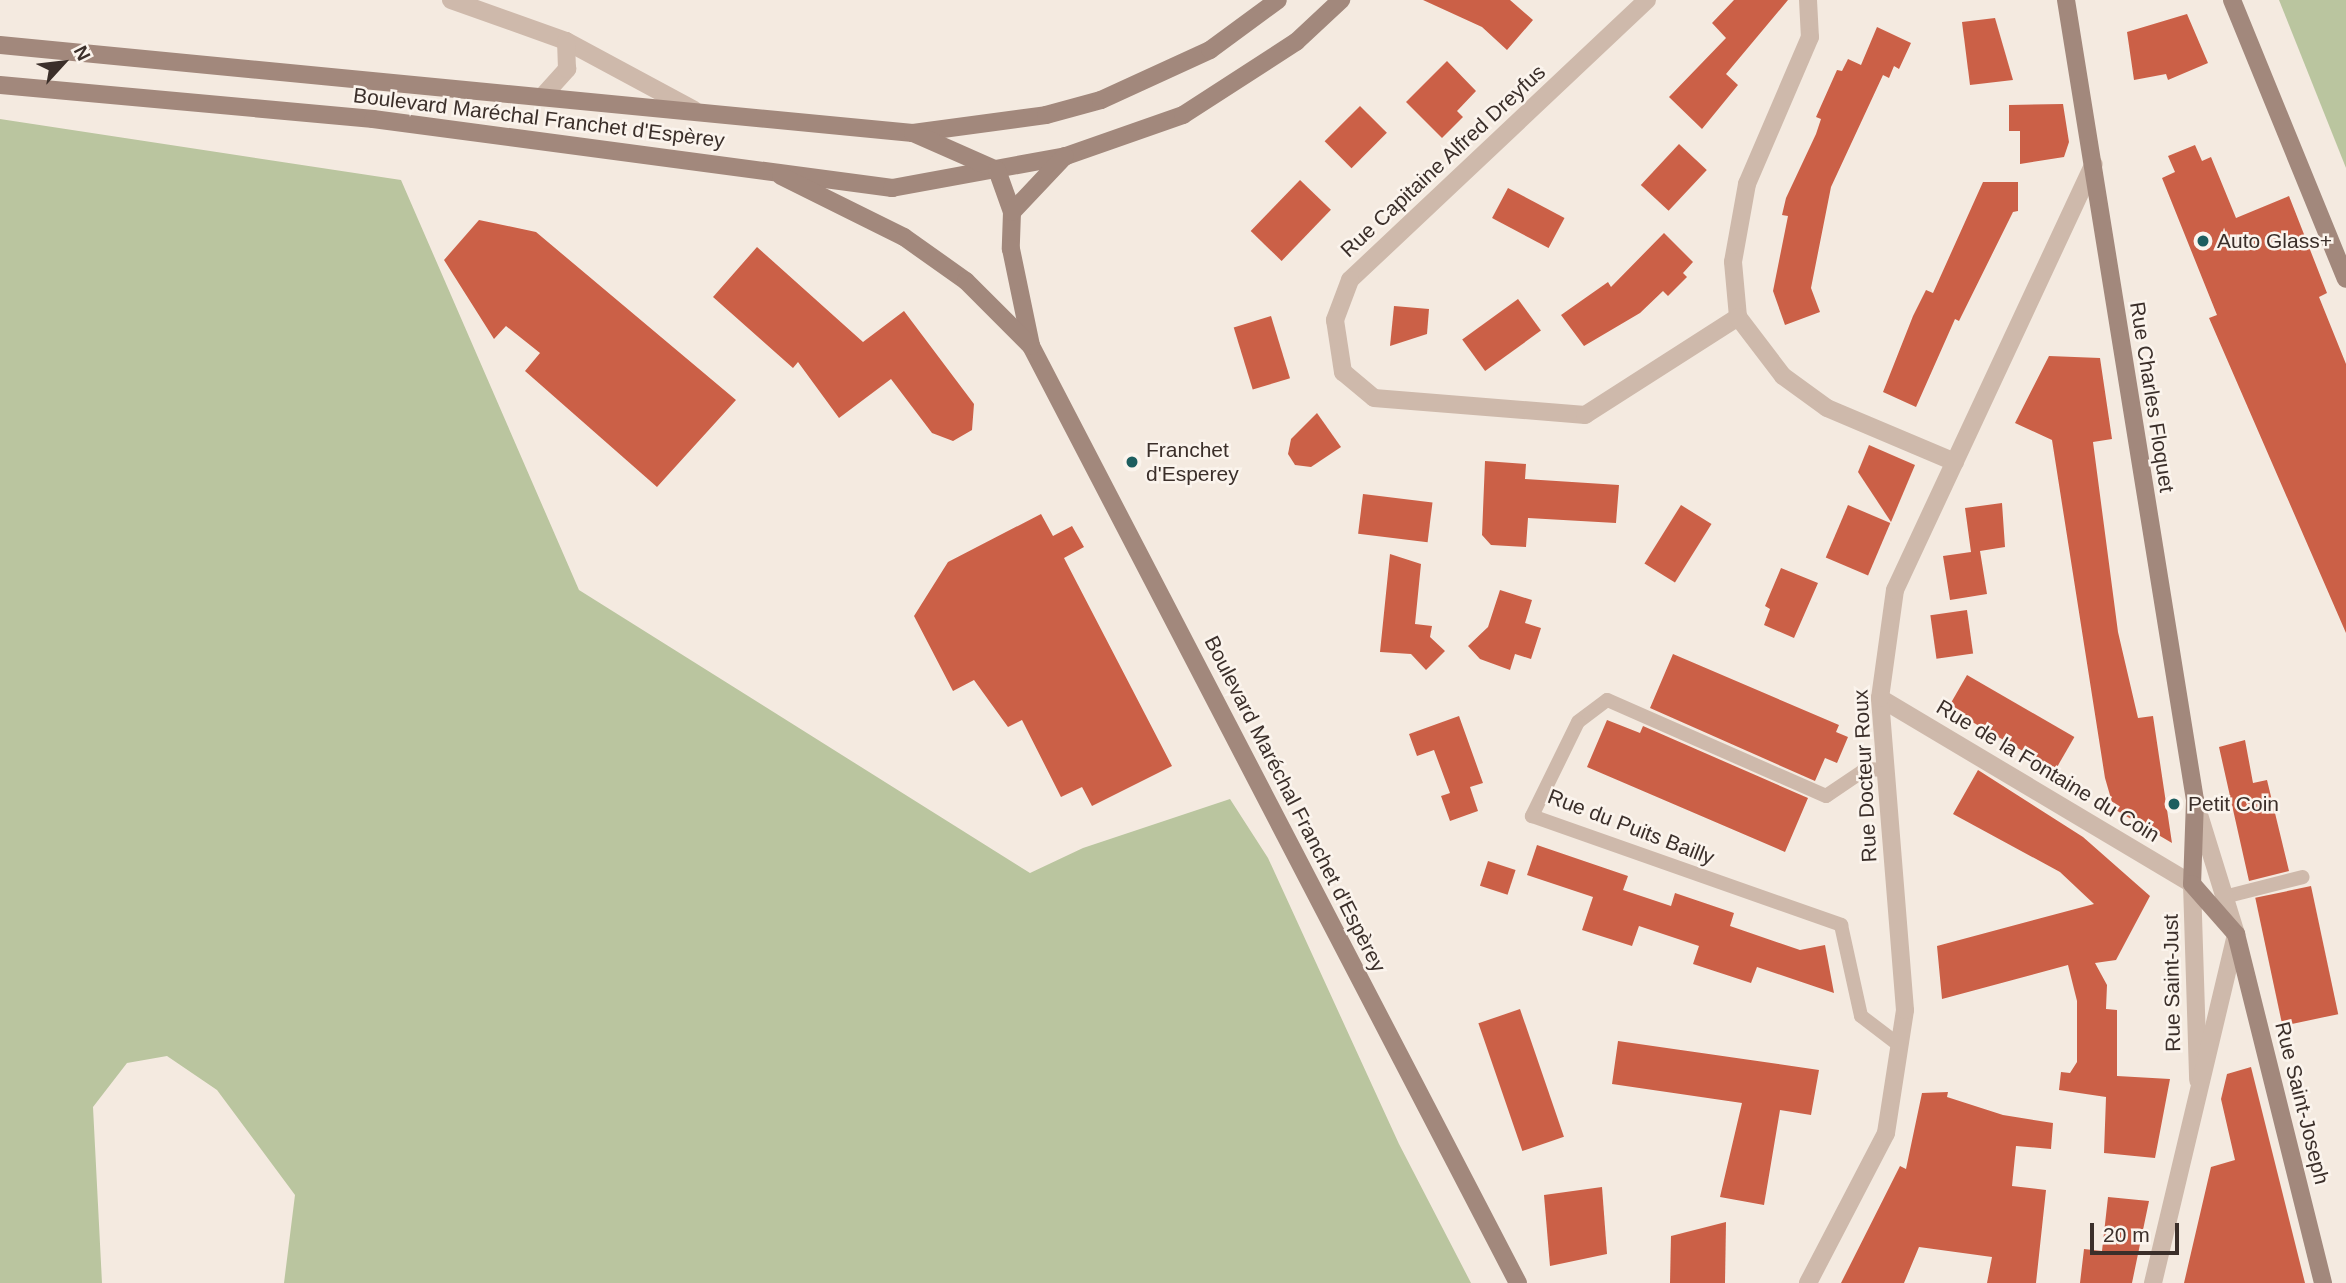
<!DOCTYPE html>
<meta charset="utf-8">
<style>
body{margin:0}
#map{position:relative;width:2346px;height:1283px;overflow:hidden;background:#f4eae0;font-family:Arial,sans-serif}
div>[style]{position:absolute}
.green>*{inset:0;background:#bac59f}
.building>*{inset:0;background:#cb6047;transform-origin:0 0}
.service>*{height:14px;margin:-7px;padding:0 7px;transform-origin:7px;border-radius:7px;background:#ceb9ab}
.minor>*{height:18px;margin:-9px;padding:0 9px;transform-origin:9px;border-radius:9px;background:#ceb9ab}
.secondary>*{height:18px;margin:-9px;padding:0 9px;transform-origin:9px;border-radius:9px;background:#a2887c}
.dots>*{width:19px;height:19px;translate:-50% -50%;box-sizing:border-box;border:4px solid #fbf4ed;border-radius:50%}
span{translate:-50% -50%;white-space:nowrap;text-align:center;line-height:1.15;-webkit-text-stroke:5px #fbf4ed;paint-order:stroke}
.street-label{font-size:21px;color:#3b2f2a}
.poi-label{font-size:21px;color:#3b2f2a}
.left{translate:0 -50%;text-align:left}
.north{position:absolute;left:28px;top:28px;width:70px;height:70px;-webkit-text-stroke:5px #fbf4ed;paint-order:stroke;rotate:63deg;font-size:19px;font-weight:700;line-height:28px;text-align:center;color:#3b2f2a}
.north::after{content:'';display:block;margin:auto;width:24px;height:32px;background:#3b2f2a;clip-path:polygon(50% 0,100% 100%,50% 72%,0 100%)}
.scale{position:absolute;left:2090px;top:1223px;width:89px;height:32px;box-sizing:border-box;border:4px solid #3b2f2a;border-top:0;padding-left:9px;font-size:21px;line-height:24px;white-space:nowrap;color:#3b2f2a;-webkit-text-stroke:5px #fbf4ed;paint-order:stroke}
</style>
<div id="map">
<div class="green">
<i style="clip-path:polygon(2279px 0,2346px 0,2346px 168px)"></i>
<i style="clip-path:polygon(0 119px,401px 180px,579px 590px,1030px 873px,1083px 848px,1230px 799px,1268px 858px,1399px 1144px,1471px 1283px,284px 1283px,295px 1195px,217px 1090px,167px 1056px,127px 1063px,93px 1107px,102px 1283px,0 1283px)"></i>
</div>
<div class="building">
<i style="clip-path:polygon(1423px 0,1510px 0,1533px 20px,1507px 50px,1482px 27px)"></i>
<i style="clip-path:polygon(1734px 0,1788px 0,1726px 74px,1738px 85px,1702px 129px,1669px 97px,1726px 38px,1712px 23px)"></i>
<i style="clip-path:polygon(2187px 14px,2208px 63px,2168px 80px,2166px 74px,2134px 80px,2127px 32px)"></i>
<i style="clip-path:polygon(1995px 18px,2013px 80px,1970px 85px,1962px 22px)"></i>
<i style="clip-path:polygon(1877px 27px,1911px 43px,1899px 69px,1894px 66px,1889px 78px,1883px 75px,1831px 187px,1811px 288px,1820px 312px,1785px 325px,1773px 291px,1788px 216px,1782px 215px,1786px 198px,1816px 134px,1821px 119px,1816px 117px,1837px 70px,1842px 71px,1848px 59px,1861px 65px)"></i>
<i style="clip-path:polygon(1447px 61px,1476px 91px,1457px 111px,1463px 117px,1442px 138px,1406px 102px)"></i>
<i style="clip-path:polygon(2063px 104px,2069px 142px,2064px 157px,2020px 164px,2020px 131px,2009px 131px,2009px 105px)"></i>
<i style="left:1360px;top:106px;width:38px;height:50px;rotate:45deg"></i>
<i style="left:1679px;top:144px;width:38px;height:56px;rotate:43deg"></i>
<i style="clip-path:polygon(2195px 145px,2202px 161px,2211px 157px,2236px 218px,2289px 196px,2327px 293px,2319px 297px,2346px 364px,2346px 633px,2209px 318px,2217px 315px,2162px 178px,2175px 172px,2168px 156px)"></i>
<i style="left:1300px;top:180px;width:43px;height:71px;rotate:44deg"></i>
<i style="clip-path:polygon(1983px 182px,2018px 182px,2018px 211px,2013px 212px,1959px 321px,1955px 319px,1916px 407px,1883px 392px,1913px 316px,1926px 290px,1933px 293px)"></i>
<i style="left:1508px;top:188px;width:64px;height:34px;rotate:28deg"></i>
<i style="clip-path:polygon(479px 220px,536px 232px,736px 400px,657px 487px,525px 371px,540px 353px,506px 326px,494px 339px,444px 260px)"></i>
<i style="clip-path:polygon(1664px 233px,1693px 262px,1683px 273px,1687px 277px,1668px 296px,1663px 291px,1640px 313px,1584px 346px,1561px 315px,1608px 282px,1611px 287px)"></i>
<i style="clip-path:polygon(757px 247px,863px 342px,904px 311px,974px 404px,972px 430px,953px 441px,932px 433px,891px 379px,839px 418px,798px 362px,793px 368px,713px 297px)"></i>
<i style="left:1518px;top:299px;width:39px;height:69px;rotate:54deg"></i>
<i style="clip-path:polygon(1394px 306px,1429px 309px,1427px 334px,1390px 346px)"></i>
<i style="left:1271px;top:316px;width:65px;height:39px;rotate:73deg"></i>
<i style="clip-path:polygon(2049px 356px,2100px 358px,2112px 439px,2093px 442px,2118px 632px,2138px 718px,2153px 716px,2172px 843px,2114px 809px,2105px 778px,2052px 440px,2015px 423px)"></i>
<i style="clip-path:polygon(1317px 413px,1341px 447px,1311px 467px,1295px 465px,1288px 454px,1291px 439px)"></i>
<i style="clip-path:polygon(1869px 445px,1915px 465px,1891px 522px,1858px 472px)"></i>
<i style="clip-path:polygon(1485px 461px,1526px 464px,1525px 479px,1619px 485px,1616px 523px,1528px 518px,1526px 547px,1491px 545px,1482px 535px)"></i>
<i style="left:1363px;top:494px;width:70px;height:40px;rotate:7deg"></i>
<i style="clip-path:polygon(2002px 503px,2005px 547px,1980px 551px,1987px 594px,1950px 600px,1943px 556px,1971px 552px,1965px 508px)"></i>
<i style="left:1681px;top:505px;width:36px;height:69px;rotate:32deg"></i>
<i style="left:1848px;top:505px;width:46px;height:57px;rotate:23deg"></i>
<i style="clip-path:polygon(1041px 514px,1053px 536px,1072px 526px,1084px 547px,1064px 558px,1172px 766px,1092px 806px,1082px 787px,1061px 797px,1022px 720px,1008px 727px,974px 680px,953px 691px,914px 616px,948px 562px)"></i>
<i style="clip-path:polygon(1390px 554px,1421px 564px,1415px 624px,1432px 626px,1430px 637px,1445px 651px,1426px 670px,1411px 654px,1380px 652px)"></i>
<i style="clip-path:polygon(1781px 568px,1818px 583px,1794px 638px,1764px 625px,1770px 609px,1765px 606px)"></i>
<i style="clip-path:polygon(1500px 590px,1532px 600px,1525px 623px,1541px 628px,1531px 659px,1515px 654px,1510px 670px,1480px 659px,1468px 646px,1488px 627px)"></i>
<i style="left:1967px;top:610px;width:44px;height:37px;rotate:82deg"></i>
<i style="clip-path:polygon(1673px 654px,1839px 725px,1836px 732px,1848px 737px,1837px 763px,1825px 758px,1815px 781px,1650px 708px)"></i>
<i style="left:1967px;top:675px;width:124px;height:38px;rotate:30deg"></i>
<i style="clip-path:polygon(1459px 716px,1483px 783px,1470px 787px,1478px 811px,1450px 821px,1441px 796px,1450px 793px,1434px 750px,1417px 756px,1409px 734px)"></i>
<i style="clip-path:polygon(1607px 720px,1640px 733px,1643px 726px,1808px 798px,1785px 852px,1587px 767px)"></i>
<i style="clip-path:polygon(2245px 740px,2253px 783px,2267px 780px,2289px 871px,2249px 881px,2219px 747px)"></i>
<i style="clip-path:polygon(1978px 770px,2083px 837px,2150px 896px,2116px 960px,2095px 963px,2107px 985px,2106px 1009px,2117px 1010px,2117px 1076px,2170px 1079px,2155px 1158px,2104px 1153px,2106px 1097px,2059px 1090px,2061px 1072px,2070px 1073px,2077px 1062px,2077px 1001px,2068px 965px,1942px 999px,1937px 946px,2094px 904px,2060px 872px,1953px 814px)"></i>
<i style="clip-path:polygon(1537px 845px,1628px 876px,1623px 890px,1671px 906px,1675px 893px,1734px 913px,1730px 926px,1800px 950px,1825px 945px,1834px 993px,1757px 967px,1751px 983px,1693px 964px,1699px 946px,1639px 926px,1632px 946px,1582px 930px,1593px 897px,1527px 875px)"></i>
<i style="left:1488px;top:861px;width:29px;height:26px;rotate:18deg"></i>
<i style="left:2311px;top:886px;width:131px;height:57px;rotate:78deg"></i>
<i style="left:1520px;top:1009px;width:135px;height:44px;rotate:71deg"></i>
<i style="clip-path:polygon(1618px 1041px,1819px 1070px,1811px 1115px,1780px 1110px,1764px 1205px,1720px 1197px,1742px 1103px,1612px 1084px)"></i>
<i style="clip-path:polygon(2251px 1067px,2305px 1283px,2184px 1283px,2211px 1167px,2235px 1160px,2221px 1099px,2227px 1074px)"></i>
<i style="clip-path:polygon(1948px 1092px,1947px 1097px,2003px 1115px,2053px 1123px,2051px 1149px,2016px 1146px,2012px 1186px,2046px 1190px,2036px 1283px,1987px 1283px,1992px 1257px,1919px 1247px,1904px 1283px,1841px 1283px,1900px 1166px,1906px 1169px,1922px 1093px)"></i>
<i style="clip-path:polygon(1602px 1187px,1607px 1254px,1550px 1266px,1544px 1195px)"></i>
<i style="clip-path:polygon(2108px 1197px,2149px 1201px,2132px 1283px,2080px 1283px,2084px 1249px,2102px 1251px)"></i>
<i style="clip-path:polygon(1726px 1222px,1725px 1283px,1670px 1283px,1671px 1236px)"></i>
</div>
<div class="service">
<i style="left:1886px;top:770px;width:20px;rotate:-177deg"></i>
<i style="left:1866px;top:769px;width:48px;rotate:146deg"></i>
<i style="left:1826px;top:796px;width:239px;rotate:-156.3deg"></i>
<i style="left:1607px;top:700px;width:36px;rotate:143deg"></i>
<i style="left:1578px;top:722px;width:105px;rotate:116.1deg"></i>
<i style="left:1532px;top:816px;width:328px;rotate:19.4deg"></i>
<i style="left:1841px;top:925px;width:93px;rotate:77.6deg"></i>
<i style="left:1861px;top:1016px;width:48px;rotate:37.3deg"></i>
<i style="left:2224px;top:897px;width:81px;rotate:-14.2deg"></i>
</div>
<div class="minor">
<i style="left:451px;top:0;width:122px;rotate:19.6deg"></i>
<i style="left:566px;top:41px;width:145px;rotate:28.3deg"></i>
<i style="left:1647px;top:0;width:408px;rotate:136.7deg"></i>
<i style="left:1350px;top:280px;width:43px;rotate:110.6deg"></i>
<i style="left:1335px;top:320px;width:53px;rotate:81.3deg"></i>
<i style="left:1343px;top:372px;width:40px;rotate:40deg"></i>
<i style="left:1374px;top:398px;width:212px;rotate:4.6deg"></i>
<i style="left:1585px;top:415px;width:182px;rotate:-32.6deg"></i>
<i style="left:1808px;top:0;width:37px;rotate:87deg"></i>
<i style="left:1810px;top:37px;width:160px;rotate:113.2deg"></i>
<i style="left:1747px;top:184px;width:79px;rotate:100.2deg"></i>
<i style="left:1733px;top:262px;width:55px;rotate:84.8deg"></i>
<i style="left:1738px;top:317px;width:74px;rotate:52.7deg"></i>
<i style="left:1783px;top:376px;width:54px;rotate:36deg"></i>
<i style="left:1827px;top:408px;width:139px;rotate:22.9deg"></i>
<i style="left:542px;top:97px;width:38px;rotate:-48deg"></i>
<i style="left:567px;top:69px;width:28px;rotate:-92deg"></i>
<i style="left:1880px;top:698px;width:363px;rotate:30.8deg"></i>
<i style="left:2192px;top:884px;width:196px;rotate:88.2deg"></i>
<i style="left:1808px;top:1283px;width:169px;rotate:-62.5deg"></i>
<i style="left:1886px;top:1133px;width:124px;rotate:-81.2deg"></i>
<i style="left:1905px;top:1010px;width:313px;rotate:-94.6deg"></i>
<i style="left:1880px;top:698px;width:109px;rotate:-82.1deg"></i>
<i style="left:1895px;top:590px;width:470px;rotate:-65deg"></i>
<i style="left:2153px;top:1283px;width:359px;rotate:-76.6deg"></i>
<i style="left:2236px;top:934px;width:135px;rotate:-107.2deg"></i>
</div>
<div class="secondary">
<i style="left:2066px;top:0;width:810px;rotate:80.84deg"></i>
<i style="left:2195px;top:800px;width:84px;rotate:92deg"></i>
<i style="left:2192px;top:884px;width:67px;rotate:48.7deg"></i>
<i style="left:2236px;top:934px;width:360px;rotate:76deg"></i>
<i style="left:2232px;top:0;width:301px;rotate:67.8deg"></i>
<i style="left:0;top:45px;width:917px;rotate:5.51deg"></i>
<i style="left:913px;top:133px;width:134px;rotate:-7.7deg"></i>
<i style="left:1046px;top:115px;width:57px;rotate:-15.3deg"></i>
<i style="left:1101px;top:100px;width:120px;rotate:-24.6deg"></i>
<i style="left:1210px;top:50px;width:84px;rotate:-36.3deg"></i>
<i style="left:0;top:85px;width:375px;rotate:5.2deg"></i>
<i style="left:373px;top:119px;width:524px;rotate:7.57deg"></i>
<i style="left:892px;top:188px;width:177px;rotate:-10.4deg"></i>
<i style="left:1066px;top:156px;width:124px;rotate:-19.3deg"></i>
<i style="left:1183px;top:115px;width:135px;rotate:-32.9deg"></i>
<i style="left:1296px;top:42px;width:62px;rotate:-43deg"></i>
<i style="left:913px;top:133px;width:92px;rotate:23.8deg"></i>
<i style="left:997px;top:170px;width:45px;rotate:70.3deg"></i>
<i style="left:1012px;top:212px;width:37px;rotate:92deg"></i>
<i style="left:1011px;top:249px;width:99px;rotate:78.3deg"></i>
<i style="left:1031px;top:346px;width:1056px;rotate:62.54deg"></i>
<i style="left:781px;top:176px;width:137px;rotate:26.4deg"></i>
<i style="left:904px;top:237px;width:76px;rotate:35.4deg"></i>
<i style="left:966px;top:281px;width:92px;rotate:45deg"></i>
<i style="left:1012px;top:212px;width:77px;rotate:-46.6deg"></i>
</div>
<div class="dots">
<i style="left:2203px;top:241px;background:#1d5e5f"></i>
<i style="left:1132px;top:462px;background:#1d5e5f"></i>
<i style="left:2174px;top:804px;background:#1d5e5f"></i>
</div>
<div class="street-label">
<span style="left:539px;top:118px;rotate:7deg">Boulevard Maréchal Franchet d'Espèrey</span>
<span style="left:1443px;top:161px;rotate:-43deg">Rue Capitaine Alfred Dreyfus</span>
<span style="left:2152px;top:397px;rotate:81deg">Rue Charles Floquet</span>
<span style="left:2048px;top:771px;rotate:31deg">Rue de la Fontaine du Coin</span>
<span style="left:1865px;top:776px;rotate:-93deg">Rue Docteur Roux</span>
<span style="left:1295px;top:804px;rotate:63deg">Boulevard Maréchal Franchet d'Espèrey</span>
<span style="left:1631px;top:827px;rotate:21deg">Rue du Puits Bailly</span>
<span style="left:2172px;top:983px;rotate:-91deg">Rue Saint-Just</span>
<span style="left:2302px;top:1103px;rotate:76deg">Rue Saint-Joseph</span>
</div>
<div class="poi-label">
<span class="left" style="left:2217px;top:241px">Auto Glass+</span>
<span class="left" style="left:1146px;top:462px">Franchet<br>d'Esperey</span>
<span class="left" style="left:2188px;top:804px">Petit Coin</span>
</div>
<div class="north">N</div>
<div class="scale">20 m</div>
</div>
